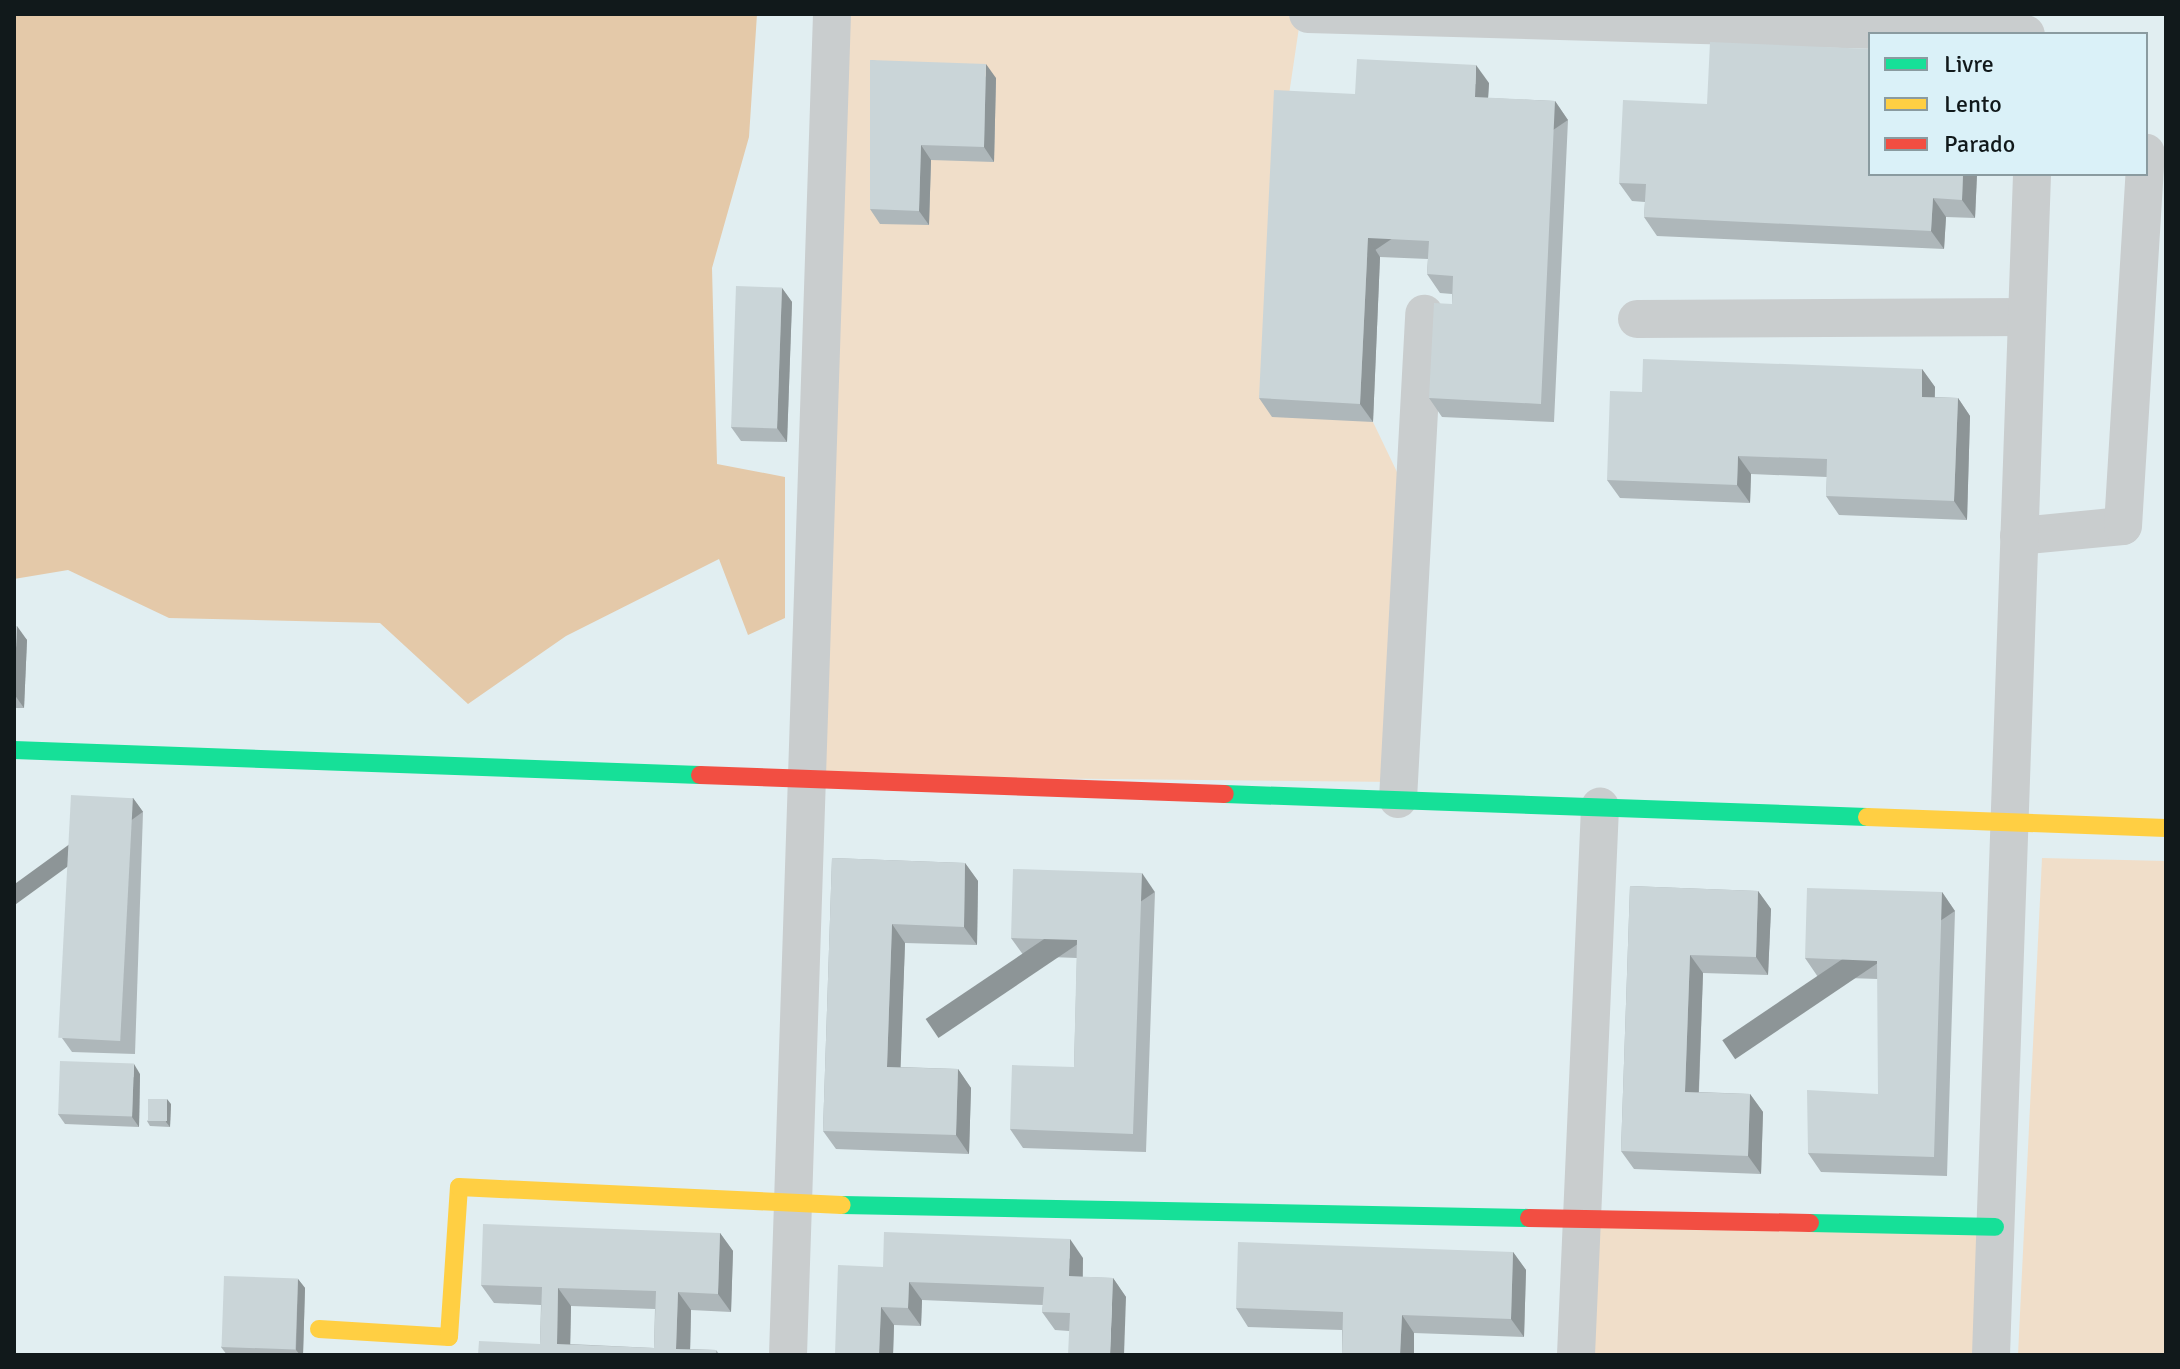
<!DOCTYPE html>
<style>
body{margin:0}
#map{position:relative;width:2180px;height:1369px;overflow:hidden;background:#e1eef1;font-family:Signika,sans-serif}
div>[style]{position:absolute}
.green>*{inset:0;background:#f0dec9;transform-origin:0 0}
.forest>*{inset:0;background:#e4c9a9}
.street>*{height:38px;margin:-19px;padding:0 19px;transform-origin:19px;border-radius:19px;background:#c9cdce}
.fast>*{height:18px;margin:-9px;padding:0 9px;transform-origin:9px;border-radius:9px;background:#16e098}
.slow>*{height:18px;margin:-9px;padding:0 9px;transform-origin:9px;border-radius:9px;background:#ffcf43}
.jam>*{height:18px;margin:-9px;padding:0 9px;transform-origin:9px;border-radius:9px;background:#f24e42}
.wall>*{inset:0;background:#aeb7ba}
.shaded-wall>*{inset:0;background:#8d9597;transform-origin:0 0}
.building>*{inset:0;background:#cad5d8;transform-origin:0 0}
span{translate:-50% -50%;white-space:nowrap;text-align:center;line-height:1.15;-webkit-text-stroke:8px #daf1f8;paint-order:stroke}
.frame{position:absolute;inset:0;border:16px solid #11191b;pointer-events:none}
.legend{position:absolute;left:1868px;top:32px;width:280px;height:144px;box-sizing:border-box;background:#daf1f8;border:2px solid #8a9ba0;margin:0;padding:10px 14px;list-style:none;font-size:24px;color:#11191b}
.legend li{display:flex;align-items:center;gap:16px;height:40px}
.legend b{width:40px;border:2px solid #8a9ba0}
</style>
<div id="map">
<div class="green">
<i style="clip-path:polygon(832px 14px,1301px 14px,1287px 108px,1373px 422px,1397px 472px,1399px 782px,810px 776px)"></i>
<i style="clip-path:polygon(2042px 858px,2166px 861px,2166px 1355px,2018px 1355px)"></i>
<i style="left:1578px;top:1221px;width:417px;height:134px;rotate:1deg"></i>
</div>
<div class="forest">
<i style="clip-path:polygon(14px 14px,757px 14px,749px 137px,712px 268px,717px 464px,785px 477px,785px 618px,748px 635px,719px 559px,566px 636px,468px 704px,380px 623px,169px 618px,68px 570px,14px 579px)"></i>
</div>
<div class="street">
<i style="left:1308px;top:14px;width:718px;rotate:1.6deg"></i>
<i style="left:1637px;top:319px;width:390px;rotate:-0.3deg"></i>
<i style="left:2019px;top:536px;width:104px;rotate:-5.5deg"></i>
<i style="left:2123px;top:526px;width:374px;rotate:-86.5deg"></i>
<i style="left:1398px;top:799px;width:486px;rotate:-86.9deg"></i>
<i style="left:788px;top:1355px;width:1342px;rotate:-88.12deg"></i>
<i style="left:1576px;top:1355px;width:549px;rotate:-87.49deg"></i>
<i style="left:1991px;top:1355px;width:1182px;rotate:-88.01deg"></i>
</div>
<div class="fast">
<i style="left:14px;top:750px;width:686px;rotate:2.09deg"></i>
<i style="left:1225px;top:794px;width:642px;rotate:2.05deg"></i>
<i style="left:842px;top:1205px;width:687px;rotate:1.08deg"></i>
<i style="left:1810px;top:1223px;width:185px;rotate:1.2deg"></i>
</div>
<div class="slow">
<i style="left:1867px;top:817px;width:299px;rotate:2.1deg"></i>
<i style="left:319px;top:1329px;width:130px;rotate:3.5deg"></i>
<i style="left:449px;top:1337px;width:150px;rotate:-86.2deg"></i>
<i style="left:459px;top:1187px;width:383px;rotate:2.7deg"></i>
</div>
<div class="jam">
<i style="left:700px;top:775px;width:525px;rotate:2.07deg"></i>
<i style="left:1529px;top:1218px;width:281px;rotate:1deg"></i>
</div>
<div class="wall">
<i style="clip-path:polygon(870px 60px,996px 78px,994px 162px,931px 160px,929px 225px,880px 224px,870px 209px)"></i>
<i style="clip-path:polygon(1489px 83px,1488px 98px,1555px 101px,1568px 120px,1554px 422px,1442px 417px,1429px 398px,1452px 304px,1452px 294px,1440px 293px,1427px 274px,1428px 259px,1380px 257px,1373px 422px,1272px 417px,1259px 398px,1355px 94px)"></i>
<i style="clip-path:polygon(1870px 174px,1977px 174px,1975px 218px,1946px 217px,1944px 249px,1657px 236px,1644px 217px,1645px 202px,1632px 201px,1619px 183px)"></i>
<i style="clip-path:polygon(782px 288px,792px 302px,787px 442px,741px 441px,731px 427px)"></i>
<i style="clip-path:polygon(1922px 369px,1935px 387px,1935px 397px,1958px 398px,1970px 416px,1967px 520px,1839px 515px,1826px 496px,1827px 477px,1751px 474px,1750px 503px,1620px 498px,1607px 480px,1642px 392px)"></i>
<i style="clip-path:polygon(14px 626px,27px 640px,24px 708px,14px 708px)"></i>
<i style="clip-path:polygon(133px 798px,143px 812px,135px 1054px,72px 1052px,62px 1038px)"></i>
<i style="clip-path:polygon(832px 858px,965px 863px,978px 881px,977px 945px,905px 943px,900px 1067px,958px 1069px,971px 1088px,969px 1154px,836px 1149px,823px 1131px)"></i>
<i style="clip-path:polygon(1630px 886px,1758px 891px,1771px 909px,1768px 975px,1703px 973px,1699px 1092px,1750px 1094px,1763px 1112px,1761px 1174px,1634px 1169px,1621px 1151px)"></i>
<i style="clip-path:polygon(1155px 892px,1146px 1152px,1023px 1148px,1010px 1129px,1074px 1067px,1077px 958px,1024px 956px,1011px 938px)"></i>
<i style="clip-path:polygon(1942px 892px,1955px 911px,1947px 1176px,1821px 1172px,1808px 1153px,1878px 1094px,1878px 979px,1818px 977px,1805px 958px)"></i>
<i style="clip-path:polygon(140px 1074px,139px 1127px,65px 1124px,58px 1114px)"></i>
<i style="clip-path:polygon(171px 1104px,170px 1127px,150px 1126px,147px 1121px)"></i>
<i style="clip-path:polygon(evenodd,720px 1233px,733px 1251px,731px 1312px,691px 1310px,690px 1349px,716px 1350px,720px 1355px,478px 1355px,540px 1344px,541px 1305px,494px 1303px,481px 1285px,720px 1233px,571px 1306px,655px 1309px,654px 1348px,570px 1344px,571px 1306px)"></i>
<i style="clip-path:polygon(1513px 1252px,1526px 1270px,1524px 1337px,1414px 1333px,1414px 1355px,1342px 1355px,1342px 1330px,1248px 1327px,1236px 1308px)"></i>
<i style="clip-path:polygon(1083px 1258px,1083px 1277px,1113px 1278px,1126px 1297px,1069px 1331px,1055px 1330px,1042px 1312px,1043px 1305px,922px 1300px,921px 1326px,894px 1325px,893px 1355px,835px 1355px,883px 1267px)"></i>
<i style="clip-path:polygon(298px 1279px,305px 1288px,303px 1355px,227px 1355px,221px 1347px)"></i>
</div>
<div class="shaded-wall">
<i style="clip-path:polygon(986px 64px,996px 78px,994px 162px,984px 147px)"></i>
<i style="clip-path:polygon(1476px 65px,1489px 83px,1487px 115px,1475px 97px)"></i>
<i style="left:1555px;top:101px;width:23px;height:303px;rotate:56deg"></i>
<i style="clip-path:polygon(921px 145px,931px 160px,929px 225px,919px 211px)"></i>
<i style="clip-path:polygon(1963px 174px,1977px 174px,1975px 218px,1962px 200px)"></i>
<i style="clip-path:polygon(1933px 198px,1946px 217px,1944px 249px,1931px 231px)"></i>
<i style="clip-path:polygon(1368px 238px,1380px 257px,1373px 422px,1360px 404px)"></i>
<i style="clip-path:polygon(782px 288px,792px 302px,787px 442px,777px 428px)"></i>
<i style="clip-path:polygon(1922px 369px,1935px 387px,1934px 415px,1922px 397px)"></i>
<i style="clip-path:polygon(1958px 398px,1970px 416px,1967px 520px,1954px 501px)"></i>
<i style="clip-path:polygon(1738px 456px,1751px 474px,1750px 503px,1737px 485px)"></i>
<i style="clip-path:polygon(17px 626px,27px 640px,24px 708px,14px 694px)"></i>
<i style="left:133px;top:798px;width:17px;height:242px;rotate:54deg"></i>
<i style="clip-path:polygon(965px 863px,978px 881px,977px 945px,964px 927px)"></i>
<i style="left:1142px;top:873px;width:23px;height:261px;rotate:56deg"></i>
<i style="clip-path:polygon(1758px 891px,1771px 909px,1768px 975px,1756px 957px)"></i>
<i style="left:1942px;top:892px;width:23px;height:265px;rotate:56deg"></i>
<i style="clip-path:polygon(892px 924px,905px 943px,900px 1085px,887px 1067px)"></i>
<i style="clip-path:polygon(1690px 955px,1703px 973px,1698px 1110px,1685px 1092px)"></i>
<i style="clip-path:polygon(134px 1064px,140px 1074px,139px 1127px,132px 1117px)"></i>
<i style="clip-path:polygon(958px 1069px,971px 1088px,969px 1154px,956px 1135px)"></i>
<i style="clip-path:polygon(1750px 1094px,1763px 1112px,1761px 1174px,1748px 1156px)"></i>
<i style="clip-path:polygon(167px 1099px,171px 1104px,170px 1127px,166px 1122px)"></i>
<i style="clip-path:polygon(720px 1233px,733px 1251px,731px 1312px,718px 1294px)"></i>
<i style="clip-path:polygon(1070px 1239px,1083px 1258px,1082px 1295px,1069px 1276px)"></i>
<i style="clip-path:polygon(1513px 1252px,1526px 1270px,1524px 1337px,1511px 1319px)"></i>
<i style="clip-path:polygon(1113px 1278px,1126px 1297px,1124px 1355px,1110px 1355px)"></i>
<i style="clip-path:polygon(298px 1279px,305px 1288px,303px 1355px,300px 1355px,296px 1350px)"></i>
<i style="clip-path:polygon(909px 1282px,922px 1300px,921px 1326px,908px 1308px)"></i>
<i style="clip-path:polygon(558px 1288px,571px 1306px,570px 1355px,557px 1344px)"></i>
<i style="clip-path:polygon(678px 1292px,691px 1310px,690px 1355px,676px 1349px)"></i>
<i style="clip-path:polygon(881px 1307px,894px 1325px,893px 1355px,879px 1355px)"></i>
<i style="clip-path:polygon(1402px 1315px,1414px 1333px,1414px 1355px,1400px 1355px)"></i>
</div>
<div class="building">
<i style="clip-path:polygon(1710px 42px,1870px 49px,1870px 174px,1963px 174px,1962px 200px,1933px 198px,1931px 231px,1644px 217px,1646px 184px,1619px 183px,1623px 100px,1707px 104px)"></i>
<i style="clip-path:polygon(1357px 59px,1476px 65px,1475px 97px,1555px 101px,1541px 404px,1429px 398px,1434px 303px,1452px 304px,1453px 276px,1427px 274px,1429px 241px,1368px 238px,1360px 404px,1259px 398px,1274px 90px,1355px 94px)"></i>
<i style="clip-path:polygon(870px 60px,986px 64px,984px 147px,921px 145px,919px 211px,870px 209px)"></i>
<i style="left:736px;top:286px;width:46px;height:141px;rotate:2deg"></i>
<i style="clip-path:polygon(1643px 359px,1922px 369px,1922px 397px,1958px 398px,1954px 501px,1826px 496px,1827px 459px,1738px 456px,1737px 485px,1607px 480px,1610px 391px,1642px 392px)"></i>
<i style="clip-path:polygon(14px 626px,17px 626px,14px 694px)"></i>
<i style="left:71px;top:795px;width:62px;height:243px;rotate:3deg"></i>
<i style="clip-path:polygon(832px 858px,965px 863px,964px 927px,892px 924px,887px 1067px,958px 1069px,956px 1135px,823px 1131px)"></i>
<i style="clip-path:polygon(1013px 869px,1142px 873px,1133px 1134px,1010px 1129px,1012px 1065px,1074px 1067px,1077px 940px,1011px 938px)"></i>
<i style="clip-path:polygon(1630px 886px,1758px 891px,1756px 957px,1690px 955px,1685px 1092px,1750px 1094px,1748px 1156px,1621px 1151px)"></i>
<i style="clip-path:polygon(1807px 888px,1942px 892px,1934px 1157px,1808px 1153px,1807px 1090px,1878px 1094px,1877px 961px,1805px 958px)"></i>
<i style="left:60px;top:1061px;width:74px;height:53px;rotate:2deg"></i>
<i style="left:148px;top:1099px;width:19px;height:22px"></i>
<i style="clip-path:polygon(evenodd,483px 1224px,720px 1233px,718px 1294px,678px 1292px,676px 1349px,716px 1350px,716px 1355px,478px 1355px,479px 1341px,540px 1344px,542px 1287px,481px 1285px,483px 1224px,558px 1288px,656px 1291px,654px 1348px,557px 1344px,558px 1288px)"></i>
<i style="clip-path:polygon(884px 1232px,1070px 1239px,1069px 1276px,1113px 1278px,1110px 1355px,1068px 1355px,1070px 1313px,1042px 1312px,1044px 1287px,909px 1282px,908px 1308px,881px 1307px,879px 1355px,835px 1355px,838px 1265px,883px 1267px)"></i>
<i style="clip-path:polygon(1238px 1242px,1513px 1252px,1511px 1319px,1402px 1315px,1400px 1355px,1342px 1355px,1343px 1312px,1236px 1308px)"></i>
<i style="left:224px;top:1276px;width:74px;height:71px;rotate:2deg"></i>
</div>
<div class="frame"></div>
<ul class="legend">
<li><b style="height:10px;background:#16e098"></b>Livre</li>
<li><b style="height:10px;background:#ffcf43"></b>Lento</li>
<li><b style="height:10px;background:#f24e42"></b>Parado</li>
</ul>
</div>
